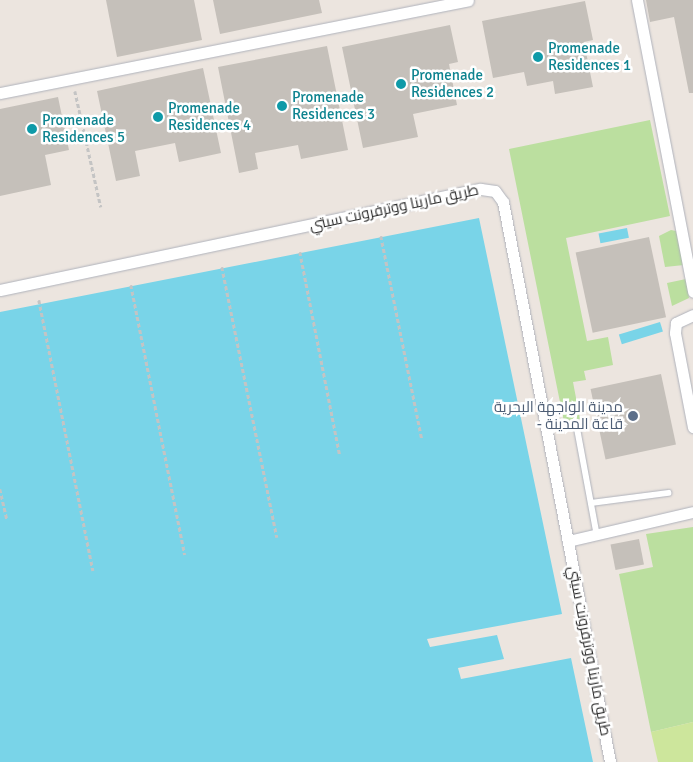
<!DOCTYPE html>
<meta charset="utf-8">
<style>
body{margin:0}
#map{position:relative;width:693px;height:762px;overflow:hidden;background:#ece5df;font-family:Signika,Cairo,sans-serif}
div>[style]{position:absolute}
.green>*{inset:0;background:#bbdf9f}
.pitch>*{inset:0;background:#cde69c}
.water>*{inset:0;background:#79d4e8;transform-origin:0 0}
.building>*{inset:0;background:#c5c0ba;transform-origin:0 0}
.path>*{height:2.5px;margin-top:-1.25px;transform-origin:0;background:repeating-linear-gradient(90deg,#c4c4c4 0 4px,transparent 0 6.5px)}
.roads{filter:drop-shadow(0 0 1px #afb2bb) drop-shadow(0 0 1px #afb2bb)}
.lane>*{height:5.5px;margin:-2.75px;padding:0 2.75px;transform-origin:2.75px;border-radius:2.75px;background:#fff}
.street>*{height:11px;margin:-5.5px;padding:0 5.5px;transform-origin:5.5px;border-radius:5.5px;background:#fff}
.dots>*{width:14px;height:14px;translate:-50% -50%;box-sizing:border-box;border:2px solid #fff;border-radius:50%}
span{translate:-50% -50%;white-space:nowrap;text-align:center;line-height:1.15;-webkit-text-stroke:5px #fff;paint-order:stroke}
.culture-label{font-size:15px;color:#0d838f}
.left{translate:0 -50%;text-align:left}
.street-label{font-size:15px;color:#2c2c2c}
.service-label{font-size:15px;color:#4e5e75}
.right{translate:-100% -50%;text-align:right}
</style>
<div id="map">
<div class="green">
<i style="clip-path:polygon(650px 120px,670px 216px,566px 238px,587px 341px,608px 337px,613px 365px,584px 371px,586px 380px,573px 382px,580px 419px,564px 422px,509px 149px)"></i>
<i style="clip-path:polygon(671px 230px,676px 231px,684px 265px,665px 267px,659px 236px)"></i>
<i style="clip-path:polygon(686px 279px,689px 298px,672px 306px,667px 283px)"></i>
<i style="clip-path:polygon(693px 527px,693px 722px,651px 732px,619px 574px,653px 567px,646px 534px)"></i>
</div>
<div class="pitch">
<i style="clip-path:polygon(693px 722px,693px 762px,658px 762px,651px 732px)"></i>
</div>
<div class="water">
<i style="clip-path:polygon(479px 218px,562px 614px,427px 639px,430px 647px,497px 635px,504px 659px,458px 668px,461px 679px,571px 658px,593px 762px,0 762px,0 312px)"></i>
<i style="left:627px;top:228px;width:10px;height:29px;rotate:79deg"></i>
<i style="left:660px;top:322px;width:10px;height:43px;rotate:73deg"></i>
</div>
<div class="building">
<i style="clip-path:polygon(106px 0,194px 0,202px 40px,117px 57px)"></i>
<i style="clip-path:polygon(213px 0,319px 0,322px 13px,220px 34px)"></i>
<i style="clip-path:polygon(646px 0,693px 0,693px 93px,689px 93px,674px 17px,650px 22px)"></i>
<i style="clip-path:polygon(585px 1px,593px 40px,584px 42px,593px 87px,555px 94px,553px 81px,527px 86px,524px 72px,493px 78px,482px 21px)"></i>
<i style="clip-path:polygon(450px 25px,458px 62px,449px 64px,457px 105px,413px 114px,418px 137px,363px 148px,342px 47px)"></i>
<i style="clip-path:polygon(327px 46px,348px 150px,301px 159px,298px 145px,255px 153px,258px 169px,239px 173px,218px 67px)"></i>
<i style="clip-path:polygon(203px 68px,221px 153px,179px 162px,175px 143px,135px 151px,140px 176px,116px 181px,97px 91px)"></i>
<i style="clip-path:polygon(58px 97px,69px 150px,45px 155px,51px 185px,0 196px,0 109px)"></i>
<i style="left:649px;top:237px;width:82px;height:75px;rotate:78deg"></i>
<i style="left:661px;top:374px;width:72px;height:72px;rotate:78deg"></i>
<i style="left:639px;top:539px;width:26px;height:29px;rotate:79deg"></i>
</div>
<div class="path">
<i style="left:75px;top:91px;width:119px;rotate:77.4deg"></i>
<i style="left:381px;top:236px;width:207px;rotate:78.6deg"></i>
<i style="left:300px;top:252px;width:207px;rotate:78.9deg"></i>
<i style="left:222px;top:267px;width:276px;rotate:78.5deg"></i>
<i style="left:131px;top:285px;width:275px;rotate:78.7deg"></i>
<i style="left:39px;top:300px;width:276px;rotate:78.7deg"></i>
<i style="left:0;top:489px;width:32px;rotate:77deg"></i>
</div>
<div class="roads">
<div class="lane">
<i style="left:577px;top:426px;width:110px;rotate:79.5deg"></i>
<i style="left:591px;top:503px;width:78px;rotate:-7.4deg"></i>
</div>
<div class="street">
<i style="left:637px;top:0;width:297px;rotate:79.1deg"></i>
<i style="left:0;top:93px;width:477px;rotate:-11.2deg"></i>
<i style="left:0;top:290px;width:491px;rotate:-11.9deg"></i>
<i style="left:481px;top:189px;width:14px;rotate:8deg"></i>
<i style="left:495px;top:191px;width:14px;rotate:54deg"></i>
<i style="left:503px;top:202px;width:570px;rotate:79.18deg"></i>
<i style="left:693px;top:315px;width:19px;rotate:155deg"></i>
<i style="left:676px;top:323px;width:10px;rotate:96deg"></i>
<i style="left:675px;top:333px;width:96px;rotate:79.2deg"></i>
<i style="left:568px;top:541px;width:128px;rotate:-13.1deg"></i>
</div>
</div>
<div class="dots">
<i style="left:538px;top:57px;background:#0f9aa8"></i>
<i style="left:401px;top:84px;background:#0f9aa8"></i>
<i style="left:282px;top:106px;background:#0f9aa8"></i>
<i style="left:158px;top:117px;background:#0f9aa8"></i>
<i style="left:32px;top:129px;background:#0f9aa8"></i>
<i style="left:633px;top:416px;background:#5c6f8a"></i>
</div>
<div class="culture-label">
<span class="left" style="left:548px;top:57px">Promenade<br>Residences 1</span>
<span class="left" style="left:411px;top:84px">Promenade<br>Residences 2</span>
<span class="left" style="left:292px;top:106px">Promenade<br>Residences 3</span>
<span class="left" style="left:168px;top:117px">Promenade<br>Residences 4</span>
<span class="left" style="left:42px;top:129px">Promenade<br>Residences 5</span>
</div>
<div class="street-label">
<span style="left:394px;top:208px;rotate:-12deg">طريق مارينا ووترفرونت سيتي</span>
<span style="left:589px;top:651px;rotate:79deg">طريق مارينا ووترفرونت سيتي</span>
</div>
<div class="service-label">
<span class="right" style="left:623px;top:416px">مدينة الواجهة البحرية<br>- قاعة المدينة</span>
</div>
</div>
